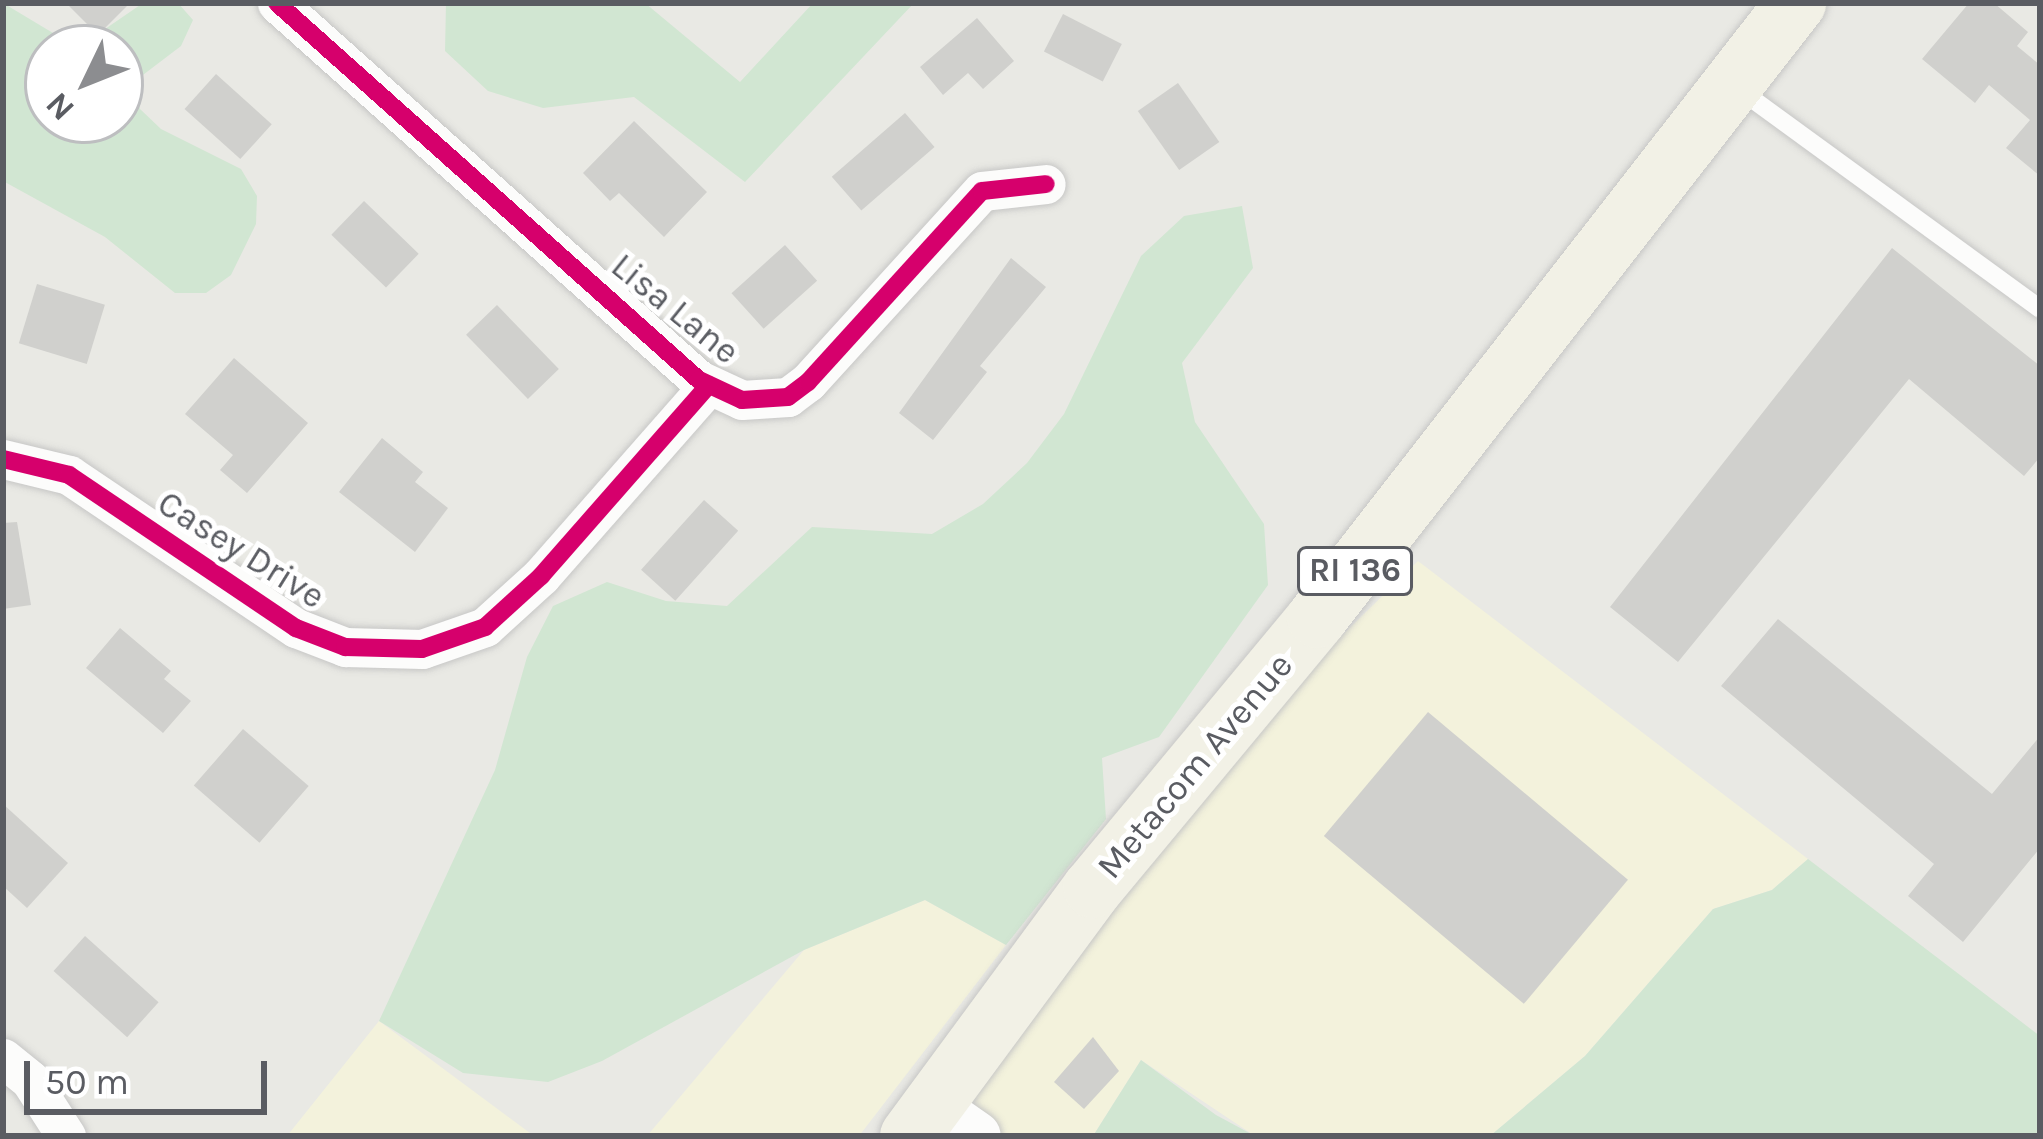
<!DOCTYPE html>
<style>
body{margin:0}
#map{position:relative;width:2043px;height:1139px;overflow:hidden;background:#e9e9e4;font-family:Karla,sans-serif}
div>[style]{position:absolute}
.commercial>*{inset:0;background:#f3f2dc}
.green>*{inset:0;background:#d1e6d2}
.building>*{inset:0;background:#d0d0cd;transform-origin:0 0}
.roads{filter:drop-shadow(0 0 3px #c7c7c6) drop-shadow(0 0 3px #c7c7c6)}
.service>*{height:18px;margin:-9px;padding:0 9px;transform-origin:9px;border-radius:9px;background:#fcfcfb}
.minor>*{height:39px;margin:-19.5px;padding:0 19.5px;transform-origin:19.5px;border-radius:19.5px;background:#fcfcfb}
.tertiary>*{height:48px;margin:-24px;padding:0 24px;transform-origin:24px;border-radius:24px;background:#fcfcfb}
.primary>*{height:60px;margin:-30px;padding:0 30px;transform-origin:30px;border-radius:30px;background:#f2f1e6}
.cycleway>*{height:18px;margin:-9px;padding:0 9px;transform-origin:9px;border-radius:9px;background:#d6006c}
span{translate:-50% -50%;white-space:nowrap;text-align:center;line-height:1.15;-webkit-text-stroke:10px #fff;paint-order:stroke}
.shield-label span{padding:3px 9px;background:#fff;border:3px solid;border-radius:9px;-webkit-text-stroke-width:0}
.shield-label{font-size:33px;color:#5a5c62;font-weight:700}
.street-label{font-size:36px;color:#5a5c62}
.frame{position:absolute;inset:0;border:6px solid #5a5c62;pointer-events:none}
.north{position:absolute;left:24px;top:24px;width:120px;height:120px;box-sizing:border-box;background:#fff;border:3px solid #bdbec0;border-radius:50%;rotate:227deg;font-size:33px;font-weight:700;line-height:48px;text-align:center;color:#5a5c62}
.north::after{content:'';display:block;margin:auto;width:42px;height:54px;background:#8c8d90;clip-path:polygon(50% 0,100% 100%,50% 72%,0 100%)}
.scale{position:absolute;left:24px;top:1061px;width:243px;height:54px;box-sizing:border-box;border:6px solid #5a5c62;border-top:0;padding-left:15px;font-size:36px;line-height:42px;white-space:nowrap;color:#5a5c62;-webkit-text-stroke:9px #fff;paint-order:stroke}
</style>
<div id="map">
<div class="commercial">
<i style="clip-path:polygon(1418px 561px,1808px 859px,1772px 890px,1713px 909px,1585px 1056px,1490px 1136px,1255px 1136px,1141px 1060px,1093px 1136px,942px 1136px,1267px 709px)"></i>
<i style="clip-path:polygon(925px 900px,1006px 945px,859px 1136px,647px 1136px,804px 950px)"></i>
<i style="clip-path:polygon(379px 1021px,534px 1136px,287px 1136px)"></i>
</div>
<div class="green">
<i style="clip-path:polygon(evenodd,3px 3px,63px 39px,92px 38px,143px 3px,178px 3px,193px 20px,181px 46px,135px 81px,140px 109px,161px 129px,241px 169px,257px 196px,256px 224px,231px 275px,206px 293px,175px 293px,105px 237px,3px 181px,3px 3px,48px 48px,120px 48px,120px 120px,48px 120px,48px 48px)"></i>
<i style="clip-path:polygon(446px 3px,645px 3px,740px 82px,813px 3px,914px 3px,745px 182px,634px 97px,543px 108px,488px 91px,445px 51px)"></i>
<i style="clip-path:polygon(1242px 206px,1253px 268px,1182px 363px,1195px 422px,1264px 524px,1268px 585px,1159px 737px,1102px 758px,1106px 819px,1006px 945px,925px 900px,804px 950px,602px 1061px,548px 1082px,463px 1073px,379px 1021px,495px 770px,527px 657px,553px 606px,607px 582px,666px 601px,727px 606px,812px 527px,932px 534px,983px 504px,1027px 463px,1064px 414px,1141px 256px,1184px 216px)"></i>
<i style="clip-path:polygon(1808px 859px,2040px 1036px,2040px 1136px,1490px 1136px,1585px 1056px,1713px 909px,1772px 890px)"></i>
<i style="clip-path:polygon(1141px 1060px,1216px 1115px,1255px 1136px,1093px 1136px)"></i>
</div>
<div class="building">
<i style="clip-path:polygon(66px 3px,130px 3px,98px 35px)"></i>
<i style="clip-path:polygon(1969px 3px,1994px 3px,2028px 32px,2017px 46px,2040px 65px,2040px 176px,2006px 148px,2030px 120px,1989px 85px,1975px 103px,1922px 59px)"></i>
<i style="left:1063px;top:14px;width:66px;height:42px;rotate:27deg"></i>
<i style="clip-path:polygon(977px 18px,1014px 61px,983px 89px,968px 73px,943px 95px,920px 67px)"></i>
<i style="left:216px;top:74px;width:75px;height:47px;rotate:42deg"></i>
<i style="left:1178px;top:83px;width:72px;height:49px;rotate:55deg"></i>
<i style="left:905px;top:113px;width:45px;height:97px;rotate:49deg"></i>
<i style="clip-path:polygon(634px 121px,707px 192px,664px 237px,619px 193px,610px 201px,583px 173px)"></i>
<i style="left:364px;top:201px;width:76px;height:47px;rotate:44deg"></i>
<i style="left:785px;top:245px;width:48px;height:72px;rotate:48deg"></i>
<i style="clip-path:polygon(1892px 248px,2040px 366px,2040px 457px,2024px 476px,1909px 379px,1678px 662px,1610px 607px)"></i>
<i style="clip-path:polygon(1011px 258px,1046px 287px,980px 366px,987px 372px,933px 440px,899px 413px)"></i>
<i style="left:37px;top:284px;width:71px;height:62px;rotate:17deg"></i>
<i style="left:497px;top:305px;width:89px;height:43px;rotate:46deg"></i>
<i style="clip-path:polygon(234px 358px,308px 423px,247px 493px,220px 470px,233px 455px,185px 414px)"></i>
<i style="clip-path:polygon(382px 438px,423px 472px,415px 482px,448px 508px,415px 552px,339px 492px)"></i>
<i style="left:704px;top:500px;width:46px;height:94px;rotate:42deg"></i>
<i style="clip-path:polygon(17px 522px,31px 605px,3px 609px,3px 523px)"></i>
<i style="clip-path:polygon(1778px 619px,1992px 794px,2040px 736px,2040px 848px,1963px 942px,1908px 896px,1934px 864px,1721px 686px)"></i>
<i style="clip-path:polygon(120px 628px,171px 671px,164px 679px,191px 701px,163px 733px,86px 668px)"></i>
<i style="left:1428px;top:712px;width:261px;height:162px;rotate:40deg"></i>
<i style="left:243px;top:729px;width:87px;height:75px;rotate:41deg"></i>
<i style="clip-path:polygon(3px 804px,68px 863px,27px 908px,3px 886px)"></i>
<i style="left:85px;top:936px;width:99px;height:47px;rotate:42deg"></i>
<i style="clip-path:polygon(1093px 1037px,1119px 1071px,1084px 1109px,1054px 1082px)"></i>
</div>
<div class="roads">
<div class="service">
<i style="left:1740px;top:90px;width:371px;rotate:36.1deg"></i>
</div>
<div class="minor">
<i style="left:277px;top:3px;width:566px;rotate:41.78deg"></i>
<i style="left:699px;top:380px;width:47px;rotate:24.9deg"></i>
<i style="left:742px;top:400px;width:46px;rotate:-3.7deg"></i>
<i style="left:788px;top:397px;width:25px;rotate:-37deg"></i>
<i style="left:808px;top:382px;width:258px;rotate:-47.7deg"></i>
<i style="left:982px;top:191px;width:64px;rotate:-6.2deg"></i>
<i style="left:3px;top:459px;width:68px;rotate:13.6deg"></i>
<i style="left:69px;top:475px;width:274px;rotate:34deg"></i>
<i style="left:296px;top:628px;width:53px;rotate:21.2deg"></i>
<i style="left:345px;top:647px;width:77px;rotate:1.5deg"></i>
<i style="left:422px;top:649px;width:67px;rotate:-19.2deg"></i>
<i style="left:485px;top:627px;width:76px;rotate:-42.3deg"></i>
<i style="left:541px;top:576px;width:254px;rotate:-48.7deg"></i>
<i style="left:3px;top:1058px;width:35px;rotate:39deg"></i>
<i style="left:30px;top:1080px;width:67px;rotate:57.3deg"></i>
</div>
<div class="tertiary">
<i style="left:934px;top:1106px;width:52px;rotate:34.9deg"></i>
</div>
<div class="primary">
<i style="left:910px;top:1136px;width:308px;rotate:-53.6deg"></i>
<i style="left:1093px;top:888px;width:351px;rotate:-50.3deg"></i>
<i style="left:1317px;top:618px;width:780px;rotate:-52.09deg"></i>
</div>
</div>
<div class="cycleway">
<i style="left:277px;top:3px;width:566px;rotate:41.78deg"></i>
<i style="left:699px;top:380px;width:47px;rotate:24.9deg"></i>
<i style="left:742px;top:400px;width:46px;rotate:-3.7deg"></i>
<i style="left:788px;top:397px;width:25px;rotate:-37deg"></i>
<i style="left:808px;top:382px;width:258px;rotate:-47.7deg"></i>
<i style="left:982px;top:191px;width:64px;rotate:-6.2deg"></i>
<i style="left:3px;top:459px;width:68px;rotate:13.6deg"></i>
<i style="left:69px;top:475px;width:274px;rotate:34deg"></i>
<i style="left:296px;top:628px;width:53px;rotate:21.2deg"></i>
<i style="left:345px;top:647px;width:77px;rotate:1.5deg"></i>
<i style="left:422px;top:649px;width:67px;rotate:-19.2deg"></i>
<i style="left:485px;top:627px;width:76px;rotate:-42.3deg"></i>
<i style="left:541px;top:576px;width:254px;rotate:-48.7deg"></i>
</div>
<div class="shield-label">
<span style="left:1355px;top:571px">RI 136</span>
</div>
<div class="street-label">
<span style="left:675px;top:309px;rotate:39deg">Lisa Lane</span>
<span style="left:241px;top:550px;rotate:32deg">Casey Drive</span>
<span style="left:1195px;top:766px;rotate:-50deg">Metacom Avenue</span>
</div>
<div class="frame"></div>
<div class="north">N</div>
<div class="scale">50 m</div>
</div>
